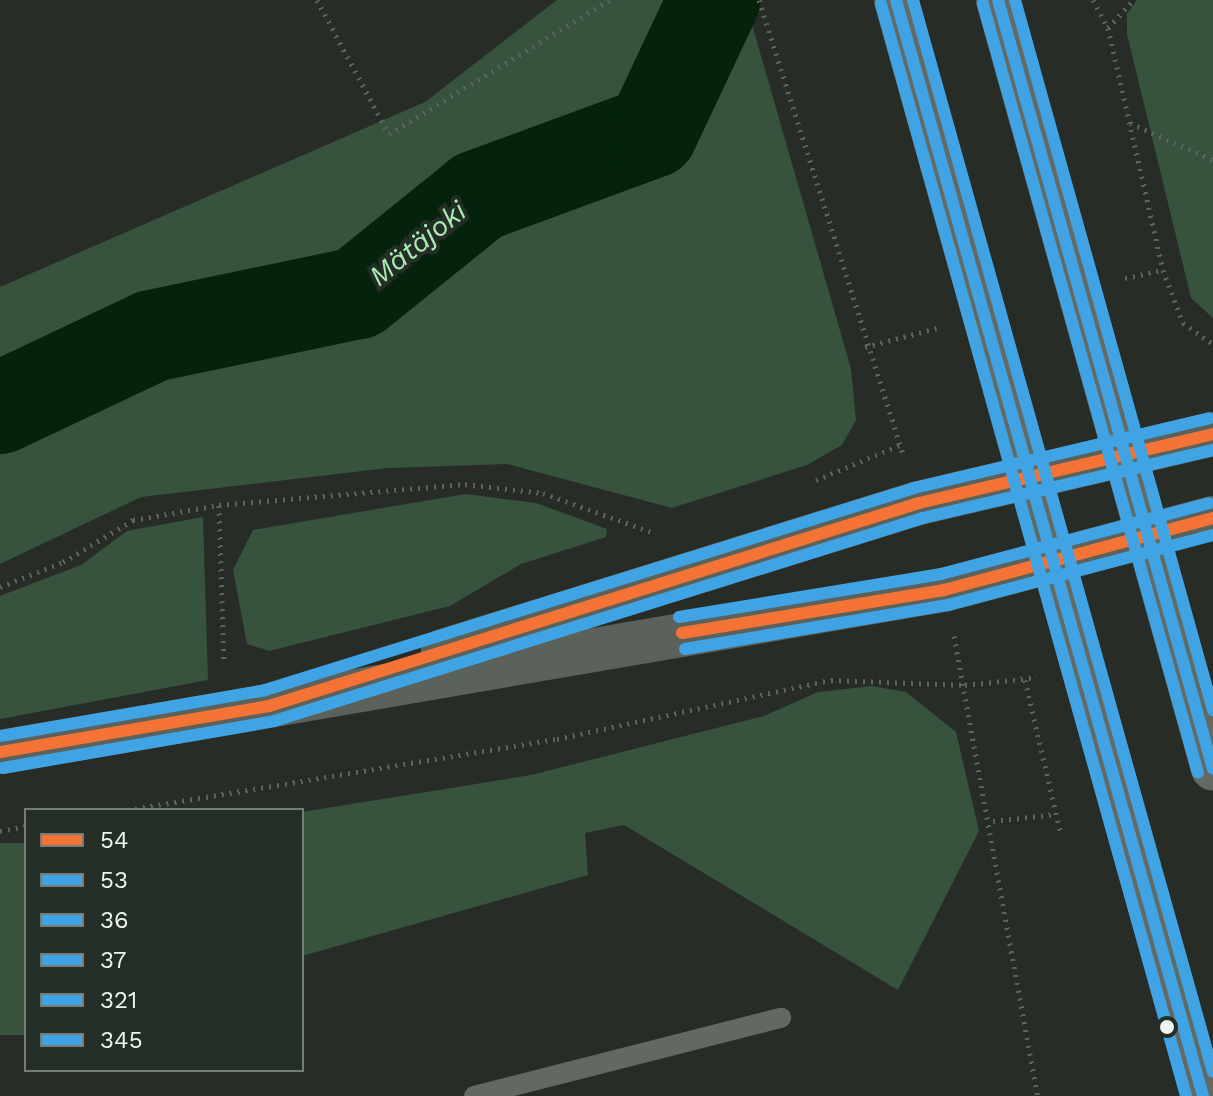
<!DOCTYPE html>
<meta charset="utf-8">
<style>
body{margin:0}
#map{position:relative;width:1213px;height:1096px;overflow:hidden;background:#272c27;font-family:"Work Sans",sans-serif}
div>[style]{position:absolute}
.green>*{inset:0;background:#37533d;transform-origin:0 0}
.river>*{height:92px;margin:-46px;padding:0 46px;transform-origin:46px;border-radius:46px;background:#04220c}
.path>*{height:5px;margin-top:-2.5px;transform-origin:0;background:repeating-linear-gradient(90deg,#5d625d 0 2px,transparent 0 8px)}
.service>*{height:20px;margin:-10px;padding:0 10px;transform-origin:10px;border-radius:10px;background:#626963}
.secondary>*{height:44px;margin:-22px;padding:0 22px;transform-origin:22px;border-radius:22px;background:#5b625c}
.primary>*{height:44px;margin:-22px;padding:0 22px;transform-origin:22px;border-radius:22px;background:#626a63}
.bus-1>*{height:12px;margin:-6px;padding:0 6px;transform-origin:6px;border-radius:6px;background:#f57335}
.bus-2>*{height:12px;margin:-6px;padding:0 6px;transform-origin:6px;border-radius:6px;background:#40a4e4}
.bus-3>*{height:12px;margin:-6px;padding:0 6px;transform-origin:6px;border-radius:6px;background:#40a4e4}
.bus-4>*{height:12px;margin:-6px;padding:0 6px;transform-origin:6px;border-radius:6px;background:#40a4e4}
.bus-5>*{height:12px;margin:-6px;padding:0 6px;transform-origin:6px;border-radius:6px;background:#40a4e4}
.bus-6>*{height:12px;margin:-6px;padding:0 6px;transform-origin:6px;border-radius:6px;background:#40a4e4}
.dots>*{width:22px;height:22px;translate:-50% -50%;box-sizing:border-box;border:4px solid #252e26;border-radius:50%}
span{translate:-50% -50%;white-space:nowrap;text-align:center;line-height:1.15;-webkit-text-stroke:8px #252e26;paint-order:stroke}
.water-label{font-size:28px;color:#a8ecb3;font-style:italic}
.legend{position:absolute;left:24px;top:808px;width:280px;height:264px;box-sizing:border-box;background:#252e26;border:2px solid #757d76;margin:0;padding:10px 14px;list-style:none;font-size:24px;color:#eef4ef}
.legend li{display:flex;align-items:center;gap:16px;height:40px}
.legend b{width:40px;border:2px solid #757d76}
</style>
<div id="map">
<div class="green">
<i style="clip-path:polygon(557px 0,745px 0,851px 369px,856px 420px,842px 445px,807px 465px,672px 508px,507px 464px,388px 468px,141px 497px,0 564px,0 287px,425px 102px)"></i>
<i style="clip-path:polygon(1137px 0,1213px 0,1213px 318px,1191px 298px,1127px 34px,1127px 14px)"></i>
<i style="clip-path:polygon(466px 494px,536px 503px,607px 529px,606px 537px,521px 564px,450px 606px,269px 651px,247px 644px,233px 570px,253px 530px)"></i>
<i style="clip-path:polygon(203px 517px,208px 680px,0 719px,0 596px,81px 565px,127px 531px)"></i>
<i style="clip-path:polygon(872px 686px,906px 692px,956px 732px,979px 831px,898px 990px,624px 825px,585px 833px,588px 875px,302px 956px,302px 812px,531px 775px,764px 716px,818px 692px)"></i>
<i style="left:26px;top:843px;width:192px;height:26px;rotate:90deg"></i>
</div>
<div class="river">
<i style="left:0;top:408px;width:168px;rotate:-25.3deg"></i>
<i style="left:152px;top:336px;width:210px;rotate:-11.8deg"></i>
<i style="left:358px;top:293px;width:154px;rotate:-38.9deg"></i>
<i style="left:478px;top:196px;width:185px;rotate:-20.2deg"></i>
<i style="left:652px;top:132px;width:146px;rotate:-64.8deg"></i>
</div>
<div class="path">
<i style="left:317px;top:0;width:152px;rotate:61.8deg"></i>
<i style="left:389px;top:134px;width:258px;rotate:-31.3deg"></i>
<i style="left:759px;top:0;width:478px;rotate:72.4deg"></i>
<i style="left:1093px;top:0;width:32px;rotate:62deg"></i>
<i style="left:1108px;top:28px;width:248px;rotate:77.2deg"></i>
<i style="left:1163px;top:270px;width:57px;rotate:69.3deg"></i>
<i style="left:1183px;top:323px;width:37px;rotate:35deg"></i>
<i style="left:1108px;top:28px;width:38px;rotate:-48deg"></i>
<i style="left:1130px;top:123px;width:91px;rotate:24deg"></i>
<i style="left:1125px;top:278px;width:39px;rotate:-12deg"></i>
<i style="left:865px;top:347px;width:74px;rotate:-14.8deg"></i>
<i style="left:816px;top:480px;width:91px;rotate:-22.6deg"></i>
<i style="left:219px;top:505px;width:159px;rotate:88.2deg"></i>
<i style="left:0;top:587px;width:68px;rotate:-21.6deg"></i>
<i style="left:63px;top:562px;width:82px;rotate:-31deg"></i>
<i style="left:133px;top:520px;width:87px;rotate:-9.9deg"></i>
<i style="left:219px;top:505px;width:247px;rotate:-4.9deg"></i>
<i style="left:465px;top:484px;width:79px;rotate:6.6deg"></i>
<i style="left:543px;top:493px;width:118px;rotate:19.8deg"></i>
<i style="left:954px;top:636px;width:468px;rotate:79.7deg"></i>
<i style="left:1025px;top:680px;width:155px;rotate:76.9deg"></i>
<i style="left:127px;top:810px;width:436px;rotate:-9.4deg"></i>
<i style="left:557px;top:739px;width:280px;rotate:-12.2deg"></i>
<i style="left:831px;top:680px;width:134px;rotate:2.1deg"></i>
<i style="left:965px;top:685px;width:72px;rotate:-6.3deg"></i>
<i style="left:993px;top:821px;width:63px;rotate:-6.3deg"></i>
<i style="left:0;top:831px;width:26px;rotate:-11deg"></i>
</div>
<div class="service">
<i style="left:474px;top:1096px;width:317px;rotate:-14.3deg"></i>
</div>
<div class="secondary">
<i style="left:443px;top:651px;width:498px;rotate:-17.3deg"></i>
<i style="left:919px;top:503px;width:302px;rotate:-13.2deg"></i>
<i style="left:0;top:752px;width:958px;rotate:-9.74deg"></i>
<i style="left:944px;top:590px;width:278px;rotate:-15deg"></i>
</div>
<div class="primary">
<i style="left:896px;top:0;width:1138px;rotate:74.35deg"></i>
<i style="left:998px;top:0;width:798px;rotate:74.38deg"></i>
</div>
<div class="bus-1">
<i style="left:682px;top:633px;width:266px;rotate:-9.3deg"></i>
<i style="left:944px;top:590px;width:278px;rotate:-15deg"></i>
<i style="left:0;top:752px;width:273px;rotate:-9.7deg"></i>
<i style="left:269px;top:706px;width:681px;rotate:-17.34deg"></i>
<i style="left:919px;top:503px;width:302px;rotate:-13.2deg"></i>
</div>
<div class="bus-2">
<i style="left:685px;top:649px;width:267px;rotate:-9.5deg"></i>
<i style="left:948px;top:605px;width:274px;rotate:-14.8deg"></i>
<i style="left:3px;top:768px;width:275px;rotate:-9.8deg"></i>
<i style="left:274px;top:721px;width:680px;rotate:-17.37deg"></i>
<i style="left:923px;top:518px;width:298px;rotate:-13.2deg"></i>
</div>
<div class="bus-3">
<i style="left:679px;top:617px;width:266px;rotate:-9.3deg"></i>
<i style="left:941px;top:574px;width:277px;rotate:-14.8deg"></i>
<i style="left:0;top:736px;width:269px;rotate:-9.8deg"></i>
<i style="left:265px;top:690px;width:680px;rotate:-17.29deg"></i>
<i style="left:914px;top:488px;width:303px;rotate:-13.3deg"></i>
</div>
<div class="bus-4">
<i style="left:896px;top:0;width:1138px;rotate:74.35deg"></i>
<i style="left:998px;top:0;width:798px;rotate:74.38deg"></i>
</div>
<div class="bus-5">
<i style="left:881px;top:4px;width:1134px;rotate:74.39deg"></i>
<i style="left:983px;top:4px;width:798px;rotate:74.38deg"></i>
</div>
<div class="bus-6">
<i style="left:913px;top:0;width:1113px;rotate:74.37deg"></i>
<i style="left:1015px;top:0;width:737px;rotate:74.42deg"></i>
</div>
<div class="dots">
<i style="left:1167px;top:1027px;background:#eef4ef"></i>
</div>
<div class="water-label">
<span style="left:418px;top:244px;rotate:-39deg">Mätäjoki</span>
</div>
<ul class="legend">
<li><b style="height:10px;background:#f57335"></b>54</li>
<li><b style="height:10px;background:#40a4e4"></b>53</li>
<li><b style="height:10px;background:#40a4e4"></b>36</li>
<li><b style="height:10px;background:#40a4e4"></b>37</li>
<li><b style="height:10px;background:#40a4e4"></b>321</li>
<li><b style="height:10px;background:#40a4e4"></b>345</li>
</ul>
</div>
